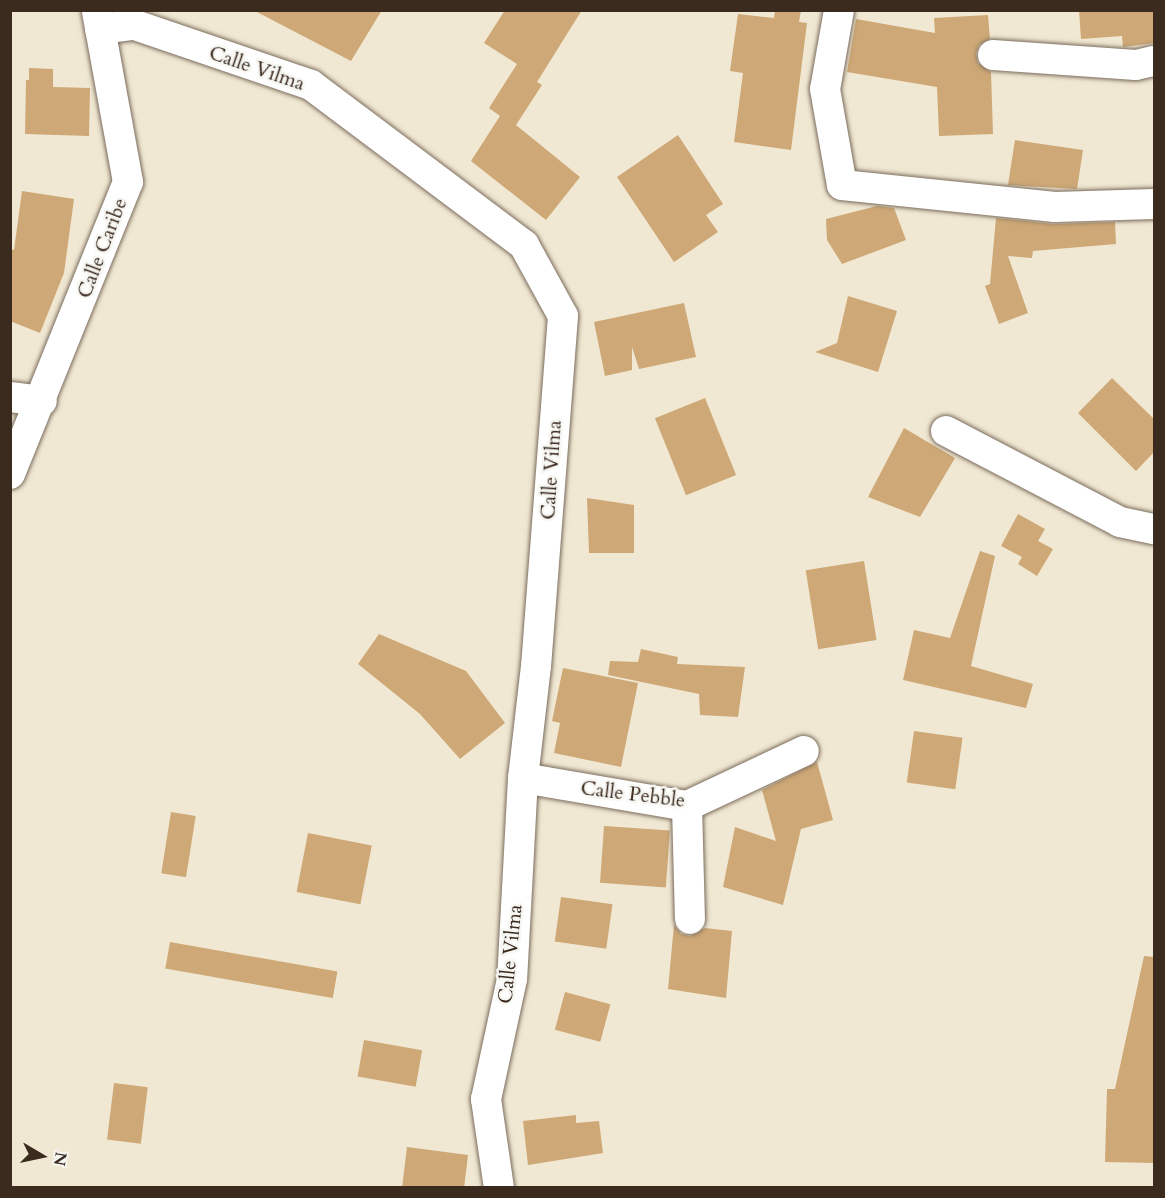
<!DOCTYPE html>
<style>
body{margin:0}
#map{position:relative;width:1165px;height:1198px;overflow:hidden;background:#f1e8d3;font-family:Cardo,serif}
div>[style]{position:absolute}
.building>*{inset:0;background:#cea876;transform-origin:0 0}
.roads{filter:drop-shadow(0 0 2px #7b6c5d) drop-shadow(0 0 2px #7b6c5d)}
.street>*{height:30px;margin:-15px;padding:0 15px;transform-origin:15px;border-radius:15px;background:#fff}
span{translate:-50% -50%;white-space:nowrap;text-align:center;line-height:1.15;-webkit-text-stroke:5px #f6f6f2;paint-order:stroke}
.street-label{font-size:20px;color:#3b2a1e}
.frame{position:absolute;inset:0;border:12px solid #3b2a1e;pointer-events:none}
.north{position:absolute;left:12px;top:1126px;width:60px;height:60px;-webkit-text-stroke:4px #f6f6f2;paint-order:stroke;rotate:99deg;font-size:16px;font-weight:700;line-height:24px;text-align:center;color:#3b2a1e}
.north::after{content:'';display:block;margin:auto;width:21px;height:27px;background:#3b2a1e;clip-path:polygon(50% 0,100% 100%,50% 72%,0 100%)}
</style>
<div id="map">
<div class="building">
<i style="clip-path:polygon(253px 10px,382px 10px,351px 61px)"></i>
<i style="clip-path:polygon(505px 10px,582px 10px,537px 82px,542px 85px,516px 125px,580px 177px,546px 220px,471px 161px,500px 116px,489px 108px,517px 64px,484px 43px)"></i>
<i style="clip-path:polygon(775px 10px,801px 10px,799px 22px,807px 23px,791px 150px,734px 142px,743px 73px,730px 71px,738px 14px,774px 18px)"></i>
<i style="clip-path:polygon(1079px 10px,1155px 10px,1155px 43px,1123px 47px,1122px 36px,1081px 39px)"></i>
<i style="clip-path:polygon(988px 15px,990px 39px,979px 45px,976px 54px,978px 63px,991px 72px,993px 134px,939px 136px,937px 87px,847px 72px,856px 19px,935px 33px,934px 18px)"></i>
<i style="clip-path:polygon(29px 68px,53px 69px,53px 87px,90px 88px,89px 136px,25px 134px,26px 80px,29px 80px)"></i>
<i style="clip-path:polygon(678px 135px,723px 204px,706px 215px,718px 232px,674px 262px,617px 177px)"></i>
<i style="clip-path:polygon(1015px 140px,1083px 150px,1077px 189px,1008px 185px)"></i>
<i style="clip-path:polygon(22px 191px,74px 199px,64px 273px,40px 333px,10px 321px,10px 249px,14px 250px)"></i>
<i style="clip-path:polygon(877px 206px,894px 208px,906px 240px,842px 264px,827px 240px,826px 219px)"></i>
<i style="clip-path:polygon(996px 218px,1053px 224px,1115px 222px,1116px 244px,1033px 251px,1032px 258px,1008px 256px,1028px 313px,999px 324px,985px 286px,990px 284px)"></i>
<i style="clip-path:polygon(848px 296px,897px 311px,878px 372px,815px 352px,837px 343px)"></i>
<i style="clip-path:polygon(684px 303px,696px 357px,639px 369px,632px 347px,632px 370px,605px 376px,594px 322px)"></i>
<i style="clip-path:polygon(1112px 378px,1155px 420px,1155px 451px,1136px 471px,1078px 413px)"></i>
<i style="left:705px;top:398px;width:83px;height:54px;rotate:68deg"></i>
<i style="clip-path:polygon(904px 428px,955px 458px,920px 517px,868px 497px)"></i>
<i style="clip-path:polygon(587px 498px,634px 505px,634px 553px,589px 553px)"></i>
<i style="clip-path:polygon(1018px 514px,1045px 529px,1038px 541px,1053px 549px,1037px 576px,1018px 564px,1022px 557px,1001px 546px)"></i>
<i style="clip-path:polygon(980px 551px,995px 556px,971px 666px,1033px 684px,1026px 708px,903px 680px,914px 630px,950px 638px)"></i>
<i style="left:864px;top:561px;width:80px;height:59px;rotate:81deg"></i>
<i style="clip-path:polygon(379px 634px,466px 671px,505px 723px,460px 759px,420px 714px,358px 664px)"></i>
<i style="clip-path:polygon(641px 649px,678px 657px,677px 664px,745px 667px,738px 717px,700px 715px,699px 694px,608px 675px,610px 661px,638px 662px)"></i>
<i style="clip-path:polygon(563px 668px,638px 683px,621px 767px,554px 753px,560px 723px,552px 721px)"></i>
<i style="left:914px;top:731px;width:49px;height:52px;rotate:8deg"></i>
<i style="clip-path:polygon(817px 762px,833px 820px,801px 829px,783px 905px,723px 887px,735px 827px,776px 841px,762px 790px)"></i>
<i style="left:171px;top:812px;width:25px;height:62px;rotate:9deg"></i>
<i style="left:604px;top:826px;width:66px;height:57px;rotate:4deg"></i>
<i style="left:308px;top:833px;width:65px;height:60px;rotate:11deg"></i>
<i style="left:561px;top:897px;width:52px;height:45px;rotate:8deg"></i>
<i style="clip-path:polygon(674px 925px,681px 934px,690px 936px,705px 928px,732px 931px,726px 998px,668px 989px)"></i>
<i style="left:170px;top:942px;width:170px;height:27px;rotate:10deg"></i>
<i style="clip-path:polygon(1144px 956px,1155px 957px,1155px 1163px,1105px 1162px,1107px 1089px,1115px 1089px)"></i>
<i style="left:565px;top:992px;width:47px;height:39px;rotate:15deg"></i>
<i style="left:364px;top:1040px;width:59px;height:37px;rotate:10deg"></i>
<i style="left:114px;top:1083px;width:34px;height:57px;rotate:7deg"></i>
<i style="clip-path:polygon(576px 1115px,576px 1123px,599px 1121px,603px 1153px,528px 1165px,523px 1121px)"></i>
<i style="clip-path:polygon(407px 1147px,468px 1155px,464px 1188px,402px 1188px)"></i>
</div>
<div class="roads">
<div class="street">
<i style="left:839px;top:10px;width:80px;rotate:100deg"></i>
<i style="left:825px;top:89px;width:97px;rotate:80deg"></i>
<i style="left:842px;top:185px;width:214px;rotate:5.9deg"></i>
<i style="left:1055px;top:207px;width:99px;rotate:-1.7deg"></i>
<i style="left:100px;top:29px;width:35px;rotate:-7deg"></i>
<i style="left:135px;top:25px;width:186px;rotate:18.8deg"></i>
<i style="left:311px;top:85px;width:266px;rotate:36.9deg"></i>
<i style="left:524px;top:245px;width:81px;rotate:61.2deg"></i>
<i style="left:563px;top:316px;width:351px;rotate:94.4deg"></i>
<i style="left:536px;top:666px;width:113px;rotate:96.6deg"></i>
<i style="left:523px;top:778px;width:201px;rotate:93.1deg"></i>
<i style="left:512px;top:979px;width:123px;rotate:102.2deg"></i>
<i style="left:486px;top:1099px;width:90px;rotate:81.7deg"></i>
<i style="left:993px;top:55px;width:143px;rotate:4deg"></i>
<i style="left:1136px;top:65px;width:18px;rotate:-13deg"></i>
<i style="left:10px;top:397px;width:32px;rotate:7deg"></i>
<i style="left:946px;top:431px;width:196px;rotate:27.6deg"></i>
<i style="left:1120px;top:522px;width:35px;rotate:12deg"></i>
<i style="left:10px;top:474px;width:315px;rotate:-68deg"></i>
<i style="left:128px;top:182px;width:174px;rotate:-100.3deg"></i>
<i style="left:523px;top:778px;width:166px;rotate:9.7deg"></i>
<i style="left:687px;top:806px;width:129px;rotate:-25.2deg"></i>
<i style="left:687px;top:806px;width:113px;rotate:88.5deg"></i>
</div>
</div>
<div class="street-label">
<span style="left:257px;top:68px;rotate:19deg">Calle Vilma</span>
<span style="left:102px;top:248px;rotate:-69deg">Calle Caribe</span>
<span style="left:551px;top:470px;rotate:-86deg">Calle Vilma</span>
<span style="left:633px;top:794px;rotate:7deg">Calle Pebble</span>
<span style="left:510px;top:954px;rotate:-84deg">Calle Vilma</span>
</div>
<div class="frame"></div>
<div class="north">N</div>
</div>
